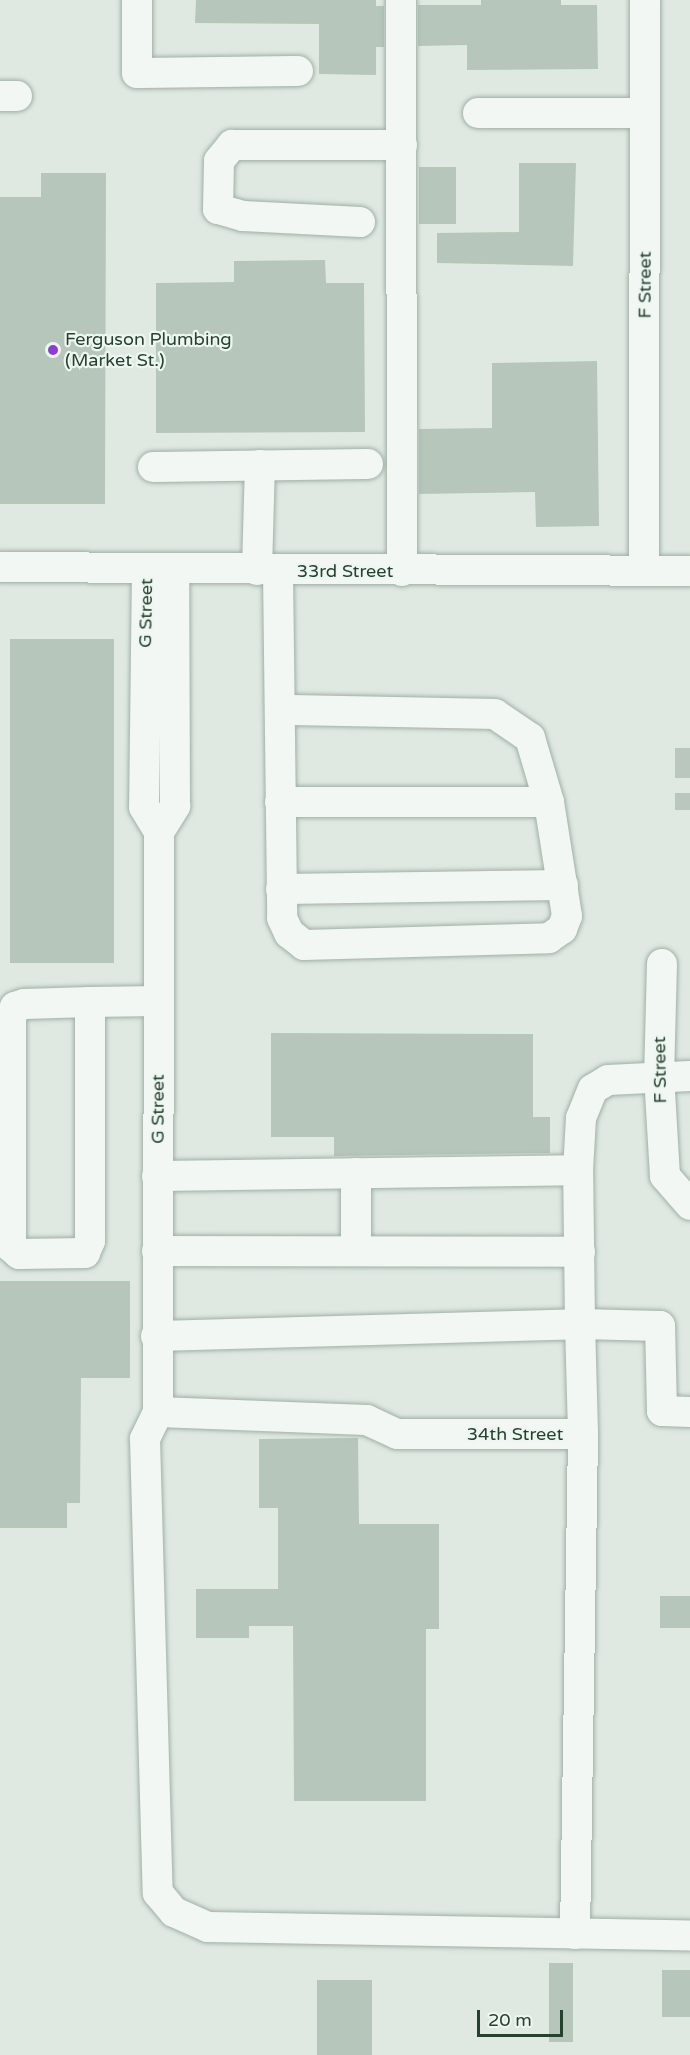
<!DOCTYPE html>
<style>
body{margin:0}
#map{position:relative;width:690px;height:2055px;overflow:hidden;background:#dfe9e2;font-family:"Varela Round",sans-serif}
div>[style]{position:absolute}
.building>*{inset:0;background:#b6c6bb;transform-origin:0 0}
.minor-tunnel>*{height:30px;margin-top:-15px;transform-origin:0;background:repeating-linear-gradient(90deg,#bac7be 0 30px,transparent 0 45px)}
.roads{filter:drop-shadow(0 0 2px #a0b0a5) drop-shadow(0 0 2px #a0b0a5)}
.minor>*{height:30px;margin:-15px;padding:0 15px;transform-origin:15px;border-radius:15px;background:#f2f7f4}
.dots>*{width:16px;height:16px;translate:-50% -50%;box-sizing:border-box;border:3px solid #eef6f1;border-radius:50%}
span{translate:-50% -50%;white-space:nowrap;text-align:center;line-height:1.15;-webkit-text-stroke:4.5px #eef6f1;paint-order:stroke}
.street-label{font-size:18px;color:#27412f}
.poi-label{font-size:18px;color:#27412f}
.left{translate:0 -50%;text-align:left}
.scale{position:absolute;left:477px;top:2010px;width:86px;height:27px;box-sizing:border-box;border:3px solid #27412f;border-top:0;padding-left:8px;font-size:18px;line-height:21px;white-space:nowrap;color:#27412f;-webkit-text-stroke:4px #eef6f1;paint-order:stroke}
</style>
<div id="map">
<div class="building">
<i style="clip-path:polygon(196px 0,376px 0,376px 6px,384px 6px,384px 47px,376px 47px,376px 75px,319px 74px,319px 24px,195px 23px)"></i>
<i style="clip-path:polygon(481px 0,561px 0,561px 5px,597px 5px,598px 69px,467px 70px,467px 45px,418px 46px,418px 5px,481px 5px)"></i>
<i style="clip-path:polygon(519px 163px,576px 163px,573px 266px,437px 263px,437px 233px,519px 232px)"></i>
<i style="left:419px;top:167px;width:37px;height:57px"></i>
<i style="clip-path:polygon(41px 173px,106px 173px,105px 504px,0 504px,0 197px,41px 197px)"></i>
<i style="clip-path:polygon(325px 260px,326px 283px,364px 283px,365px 432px,156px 433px,156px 283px,234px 282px,234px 261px)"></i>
<i style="clip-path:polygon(597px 361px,599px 526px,536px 527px,535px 492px,419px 494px,419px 429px,492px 428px,492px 363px)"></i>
<i style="left:10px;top:639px;width:104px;height:324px"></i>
<i style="clip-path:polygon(271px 1033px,533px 1034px,533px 1117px,550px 1117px,550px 1153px,334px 1156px,334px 1137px,271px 1137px)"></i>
<i style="clip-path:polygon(0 1281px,130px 1281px,130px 1378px,81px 1378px,80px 1503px,67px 1503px,67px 1528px,0 1528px)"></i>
<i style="clip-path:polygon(358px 1438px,359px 1524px,439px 1524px,439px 1629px,426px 1629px,426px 1801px,294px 1801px,293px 1626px,249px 1626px,249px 1638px,196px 1638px,196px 1589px,278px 1589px,278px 1508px,259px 1508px,259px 1439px)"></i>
<i style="left:660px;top:1596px;width:30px;height:32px"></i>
<i style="left:549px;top:1963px;width:24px;height:79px"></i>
<i style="left:662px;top:1970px;width:28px;height:47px"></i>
<i style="left:317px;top:1980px;width:55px;height:75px"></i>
</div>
<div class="minor-tunnel">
<i style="left:690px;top:748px;width:62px;rotate:90deg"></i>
</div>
<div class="roads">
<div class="minor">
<i style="left:137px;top:0;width:73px;rotate:90deg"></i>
<i style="left:137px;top:73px;width:161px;rotate:-0.7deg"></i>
<i style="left:401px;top:0;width:571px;rotate:89.9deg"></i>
<i style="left:0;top:96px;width:17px"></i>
<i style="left:478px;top:113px;width:167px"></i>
<i style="left:360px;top:222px;width:117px;rotate:-177.1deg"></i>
<i style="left:243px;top:216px;width:26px;rotate:-164deg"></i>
<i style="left:218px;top:209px;width:48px;rotate:-88.8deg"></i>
<i style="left:219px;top:161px;width:21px;rotate:-51deg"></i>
<i style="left:232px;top:145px;width:170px"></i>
<i style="left:153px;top:467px;width:215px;rotate:-0.8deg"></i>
<i style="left:0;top:567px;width:690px;rotate:0.33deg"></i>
<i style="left:147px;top:569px;width:238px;rotate:90.7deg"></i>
<i style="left:144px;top:807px;width:29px;rotate:59deg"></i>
<i style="left:257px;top:570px;width:105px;rotate:-88.4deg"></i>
<i style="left:278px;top:571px;width:347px;rotate:89.3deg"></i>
<i style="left:282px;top:918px;width:17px;rotate:65deg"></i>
<i style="left:289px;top:933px;width:19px;rotate:39deg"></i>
<i style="left:304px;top:945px;width:245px;rotate:-1.6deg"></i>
<i style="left:549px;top:938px;width:16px;rotate:-35deg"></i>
<i style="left:562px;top:929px;width:14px;rotate:-69deg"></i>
<i style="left:567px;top:916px;width:115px;rotate:-99deg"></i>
<i style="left:549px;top:802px;width:67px;rotate:-106.5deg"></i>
<i style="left:530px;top:738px;width:42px;rotate:-145.6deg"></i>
<i style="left:495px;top:714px;width:215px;rotate:-178.9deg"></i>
<i style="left:644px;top:571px;width:571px;rotate:-89.9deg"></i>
<i style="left:280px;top:802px;width:269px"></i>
<i style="left:281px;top:889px;width:282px;rotate:-0.8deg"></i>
<i style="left:662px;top:964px;width:111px;rotate:91.5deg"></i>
<i style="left:659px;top:1075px;width:101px;rotate:86.6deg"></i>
<i style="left:665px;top:1176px;width:38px;rotate:49deg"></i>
<i style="left:90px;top:1002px;width:239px;rotate:90deg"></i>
<i style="left:90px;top:1241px;width:13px;rotate:113deg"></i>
<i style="left:85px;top:1253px;width:66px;rotate:179.1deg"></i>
<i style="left:19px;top:1254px;width:11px;rotate:-139deg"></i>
<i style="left:11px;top:1247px;width:229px;rotate:-90deg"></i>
<i style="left:11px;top:1018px;width:12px;rotate:-70deg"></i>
<i style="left:15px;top:1007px;width:9px;rotate:-18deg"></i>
<i style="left:24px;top:1004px;width:66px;rotate:-1.7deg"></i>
<i style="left:90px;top:1002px;width:68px;rotate:-0.8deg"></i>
<i style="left:356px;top:1173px;width:78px;rotate:90deg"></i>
<i style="left:157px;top:1176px;width:421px;rotate:-0.8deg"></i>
<i style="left:578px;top:1170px;width:52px;rotate:-86.7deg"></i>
<i style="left:581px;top:1118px;width:31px;rotate:-68deg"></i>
<i style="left:593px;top:1089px;width:17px;rotate:-31deg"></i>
<i style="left:608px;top:1080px;width:82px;rotate:-2.8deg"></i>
<i style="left:157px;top:1251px;width:423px;rotate:0.1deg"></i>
<i style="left:156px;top:1336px;width:424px;rotate:-1.6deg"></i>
<i style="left:580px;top:1324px;width:154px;rotate:-90.7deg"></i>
<i style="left:158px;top:1412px;width:580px;rotate:-89.9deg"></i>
<i style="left:159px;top:832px;width:31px;rotate:-58deg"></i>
<i style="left:175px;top:806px;width:237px;rotate:-90.2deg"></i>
<i style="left:690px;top:1412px;width:28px;rotate:-178deg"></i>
<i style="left:662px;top:1411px;width:85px;rotate:-91.3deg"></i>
<i style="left:660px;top:1326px;width:80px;rotate:-178.6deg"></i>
<i style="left:580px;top:1324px;width:110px;rotate:88.4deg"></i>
<i style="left:583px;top:1434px;width:186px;rotate:180deg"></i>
<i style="left:397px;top:1434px;width:33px;rotate:-155deg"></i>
<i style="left:367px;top:1420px;width:209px;rotate:-177.8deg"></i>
<i style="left:158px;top:1412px;width:30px;rotate:116deg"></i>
<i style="left:145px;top:1439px;width:454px;rotate:88.4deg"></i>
<i style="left:158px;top:1893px;width:25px;rotate:50deg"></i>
<i style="left:174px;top:1912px;width:37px;rotate:24deg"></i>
<i style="left:208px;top:1927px;width:482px;rotate:1deg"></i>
<i style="left:575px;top:1934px;width:500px;rotate:-89.08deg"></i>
</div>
</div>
<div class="dots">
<i style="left:53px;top:350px;background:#8e3dd4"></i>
</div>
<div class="street-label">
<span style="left:645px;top:285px;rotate:-90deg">F Street</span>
<span style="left:345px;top:571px">33rd Street</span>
<span style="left:146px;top:613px;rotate:-89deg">G Street</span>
<span style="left:660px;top:1070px;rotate:-91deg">F Street</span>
<span style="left:158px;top:1109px;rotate:-90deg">G Street</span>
<span style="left:515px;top:1434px">34th Street</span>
</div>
<div class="poi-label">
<span class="left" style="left:65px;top:350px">Ferguson Plumbing<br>(Market St.)</span>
</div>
<div class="scale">20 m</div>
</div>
